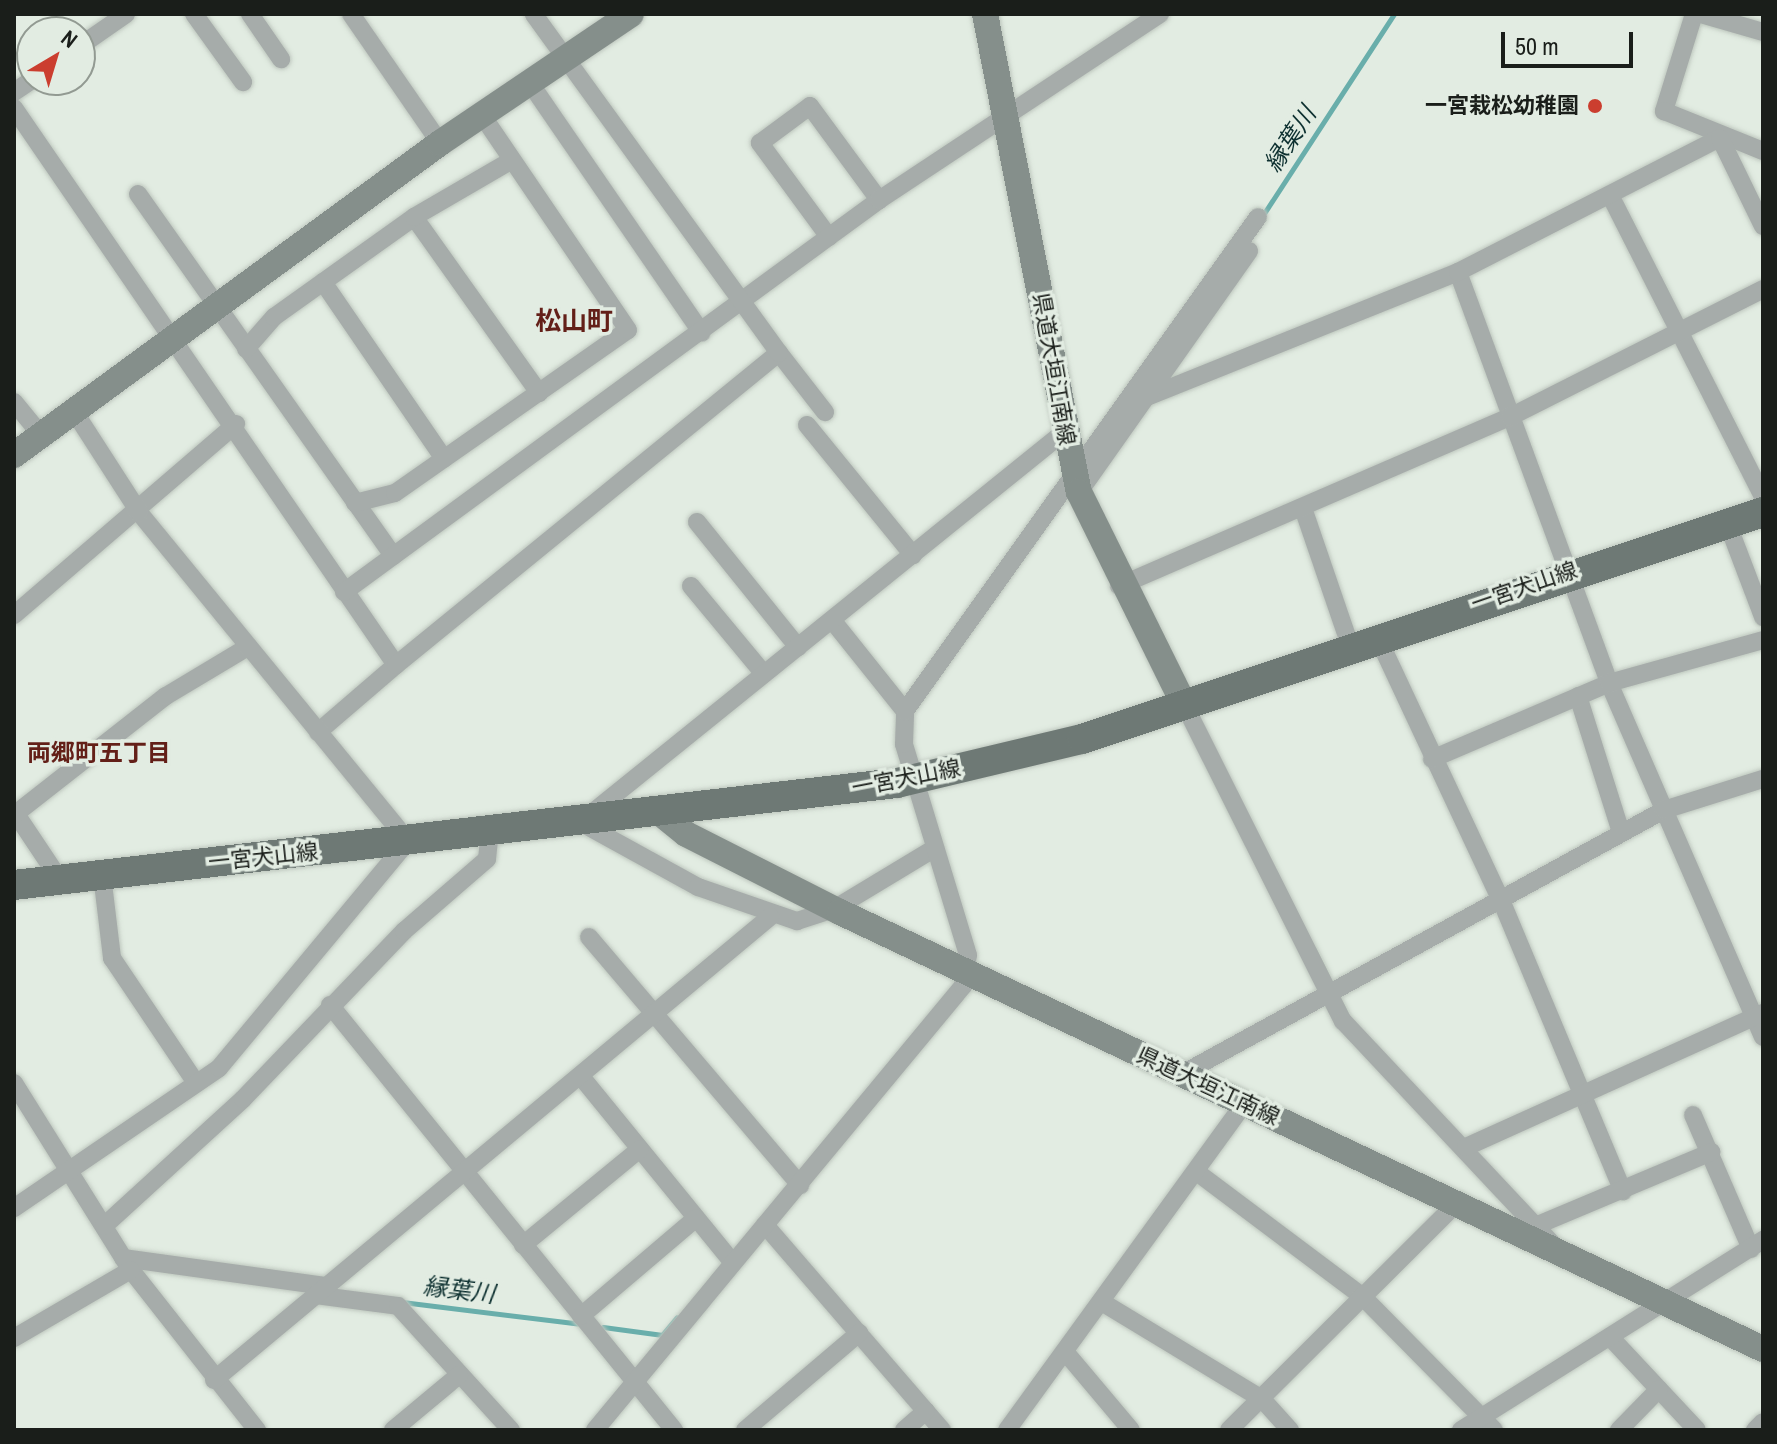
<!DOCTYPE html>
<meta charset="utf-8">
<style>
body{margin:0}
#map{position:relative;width:1777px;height:1444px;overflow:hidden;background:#e2ece2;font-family:"Archivo Narrow","Noto Sans JP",sans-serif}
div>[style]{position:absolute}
.stream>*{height:5px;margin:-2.5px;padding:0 2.5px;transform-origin:2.5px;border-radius:2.5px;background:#69aeab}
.roads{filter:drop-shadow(0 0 2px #bec7be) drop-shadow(0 0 2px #bec7be)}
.street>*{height:18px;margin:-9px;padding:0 9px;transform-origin:9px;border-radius:9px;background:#a6acaa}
.secondary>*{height:26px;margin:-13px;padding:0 13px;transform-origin:13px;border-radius:13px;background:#858f8b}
.primary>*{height:30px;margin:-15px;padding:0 15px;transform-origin:15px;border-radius:15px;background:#6e7975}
.dots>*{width:22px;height:22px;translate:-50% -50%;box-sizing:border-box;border:4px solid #e2ece2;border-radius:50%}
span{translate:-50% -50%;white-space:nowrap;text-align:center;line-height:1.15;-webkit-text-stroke:7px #e2ece2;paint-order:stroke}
.poi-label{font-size:22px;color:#1a1e1a;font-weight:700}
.right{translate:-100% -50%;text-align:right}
.street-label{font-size:22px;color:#1a1e1a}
.water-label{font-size:24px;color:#0c2f2f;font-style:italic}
.neighbourhood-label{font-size:24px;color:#631f18;font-weight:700}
.quarter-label{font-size:26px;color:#631f18;font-weight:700}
.frame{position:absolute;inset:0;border:16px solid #1a1e1a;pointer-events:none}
.north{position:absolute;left:16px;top:16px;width:80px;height:80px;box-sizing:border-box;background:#e2ece2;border:2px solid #929a92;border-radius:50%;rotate:38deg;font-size:22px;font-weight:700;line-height:32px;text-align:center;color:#1a1e1a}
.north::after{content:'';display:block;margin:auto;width:28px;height:36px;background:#cb3e2f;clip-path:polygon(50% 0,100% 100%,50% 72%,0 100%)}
.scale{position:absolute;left:1501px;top:32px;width:132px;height:36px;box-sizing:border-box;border:4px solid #1a1e1a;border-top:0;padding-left:10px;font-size:24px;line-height:28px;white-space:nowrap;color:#1a1e1a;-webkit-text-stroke:6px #e2ece2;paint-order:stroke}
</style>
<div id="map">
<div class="stream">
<i style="left:1261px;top:218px;width:244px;rotate:-56.9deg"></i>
<i style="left:402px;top:1302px;width:179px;rotate:7deg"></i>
<i style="left:603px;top:1327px;width:60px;rotate:7.7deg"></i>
<i style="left:662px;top:1335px;width:23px;rotate:-50deg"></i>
</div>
<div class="roads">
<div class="street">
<i style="left:194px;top:14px;width:84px;rotate:54.2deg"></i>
<i style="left:250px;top:14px;width:55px;rotate:55.4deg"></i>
<i style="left:351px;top:14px;width:157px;rotate:55.4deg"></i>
<i style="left:1694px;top:14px;width:102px;rotate:107.2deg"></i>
<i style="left:1664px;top:111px;width:107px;rotate:22deg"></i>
<i style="left:1701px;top:14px;width:65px;rotate:16.2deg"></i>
<i style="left:80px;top:46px;width:56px;rotate:-34.8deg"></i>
<i style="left:530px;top:83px;width:303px;rotate:55.5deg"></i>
<i style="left:14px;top:92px;width:22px;rotate:-34deg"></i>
<i style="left:14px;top:108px;width:675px;rotate:55.56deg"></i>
<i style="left:396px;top:665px;width:103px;rotate:139.3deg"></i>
<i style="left:138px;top:194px;width:443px;rotate:54.8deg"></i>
<i style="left:1610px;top:195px;width:339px;rotate:63.1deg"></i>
<i style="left:414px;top:217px;width:216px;rotate:54.6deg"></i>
<i style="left:829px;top:237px;width:117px;rotate:-126.3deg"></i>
<i style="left:760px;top:143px;width:62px;rotate:-36.5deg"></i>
<i style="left:810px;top:106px;width:117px;rotate:53.7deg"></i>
<i style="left:1458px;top:272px;width:438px;rotate:69.8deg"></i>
<i style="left:1609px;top:683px;width:386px;rotate:66.5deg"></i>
<i style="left:323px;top:282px;width:214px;rotate:55.6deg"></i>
<i style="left:246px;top:349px;width:43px;rotate:-48.8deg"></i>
<i style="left:274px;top:317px;width:172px;rotate:-35.5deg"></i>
<i style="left:414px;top:217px;width:113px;rotate:-30.2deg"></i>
<i style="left:779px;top:353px;width:75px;rotate:52.1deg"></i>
<i style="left:1135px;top:389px;width:14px;rotate:34deg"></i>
<i style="left:1147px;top:397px;width:335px;rotate:-21.9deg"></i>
<i style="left:1458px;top:272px;width:294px;rotate:-27.1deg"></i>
<i style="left:1720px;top:138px;width:98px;rotate:64deg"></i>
<i style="left:14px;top:402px;width:43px;rotate:50.7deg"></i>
<i style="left:807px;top:425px;width:168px;rotate:50.8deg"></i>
<i style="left:1079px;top:492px;width:295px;rotate:-54.8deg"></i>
<i style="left:355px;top:503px;width:41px;rotate:-14deg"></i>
<i style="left:395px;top:493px;width:284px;rotate:-35deg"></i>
<i style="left:628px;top:330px;width:261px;rotate:-124.2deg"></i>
<i style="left:1303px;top:508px;width:148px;rotate:71.1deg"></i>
<i style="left:697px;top:522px;width:161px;rotate:51.1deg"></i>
<i style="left:1727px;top:522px;width:102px;rotate:69.2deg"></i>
<i style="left:691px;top:586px;width:114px;rotate:50.3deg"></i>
<i style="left:1119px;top:586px;width:426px;rotate:-23.4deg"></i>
<i style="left:1510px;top:417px;width:284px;rotate:-26.8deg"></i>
<i style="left:344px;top:592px;width:663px;rotate:-36.23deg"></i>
<i style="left:879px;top:200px;width:337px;rotate:-33.5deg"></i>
<i style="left:14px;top:615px;width:293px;rotate:-40.7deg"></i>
<i style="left:832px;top:620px;width:117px;rotate:51.3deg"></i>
<i style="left:1378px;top:638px;width:289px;rotate:64.9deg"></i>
<i style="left:1501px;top:900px;width:316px;rotate:67.3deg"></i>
<i style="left:396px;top:665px;width:494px;rotate:-39.2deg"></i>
<i style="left:779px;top:353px;width:418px;rotate:-125.9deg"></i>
<i style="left:1578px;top:696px;width:143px;rotate:72.5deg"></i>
<i style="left:1184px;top:704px;width:355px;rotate:63.4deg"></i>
<i style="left:1343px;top:1021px;width:314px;rotate:46.8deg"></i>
<i style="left:1432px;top:759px;width:193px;rotate:-23.2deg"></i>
<i style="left:1609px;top:683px;width:160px;rotate:-15.6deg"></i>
<i style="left:14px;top:811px;width:83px;rotate:56.3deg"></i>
<i style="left:14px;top:815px;width:193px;rotate:-38.1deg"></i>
<i style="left:166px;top:696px;width:96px;rotate:-30.9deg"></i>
<i style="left:587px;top:817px;width:613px;rotate:-38.91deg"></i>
<i style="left:578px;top:821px;width:137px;rotate:28.8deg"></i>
<i style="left:698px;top:887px;width:105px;rotate:19deg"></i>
<i style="left:797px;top:921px;width:39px;rotate:-18deg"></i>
<i style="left:834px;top:909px;width:118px;rotate:-31.1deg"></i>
<i style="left:102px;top:875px;width:84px;rotate:83.1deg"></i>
<i style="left:112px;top:958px;width:151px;rotate:56.1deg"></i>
<i style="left:589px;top:937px;width:326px;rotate:49.6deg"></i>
<i style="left:330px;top:1005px;width:547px;rotate:51.01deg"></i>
<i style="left:1182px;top:1074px;width:550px;rotate:-28.71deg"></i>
<i style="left:1664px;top:810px;width:104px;rotate:-17.4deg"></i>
<i style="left:583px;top:1079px;width:237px;rotate:50.8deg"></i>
<i style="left:14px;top:1083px;width:221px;rotate:58deg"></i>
<i style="left:131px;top:1270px;width:204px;rotate:51.8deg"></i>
<i style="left:1693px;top:1115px;width:146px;rotate:66.6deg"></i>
<i style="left:1466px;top:1147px;width:326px;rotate:-24.3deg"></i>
<i style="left:1198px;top:1173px;width:205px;rotate:36.9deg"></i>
<i style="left:1362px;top:1296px;width:188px;rotate:45.4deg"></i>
<i style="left:14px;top:1208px;width:248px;rotate:-34.3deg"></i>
<i style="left:219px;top:1068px;width:295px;rotate:-50.2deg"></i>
<i style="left:408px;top:841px;width:425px;rotate:-129.3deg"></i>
<i style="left:139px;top:512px;width:120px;rotate:-122.8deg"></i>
<i style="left:1540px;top:1224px;width:186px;rotate:-22.8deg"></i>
<i style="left:765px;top:1225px;width:271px;rotate:49.2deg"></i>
<i style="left:104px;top:1226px;width:188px;rotate:-42.4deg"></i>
<i style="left:243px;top:1099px;width:233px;rotate:-46.2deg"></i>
<i style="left:404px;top:931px;width:110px;rotate:-40.9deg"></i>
<i style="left:487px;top:859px;width:27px;rotate:-84deg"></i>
<i style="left:523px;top:1245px;width:151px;rotate:-39.4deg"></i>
<i style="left:123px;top:1258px;width:204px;rotate:7.9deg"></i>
<i style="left:315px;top:1295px;width:84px;rotate:7.5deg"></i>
<i style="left:398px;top:1306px;width:168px;rotate:47.7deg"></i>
<i style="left:1105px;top:1304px;width:184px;rotate:31.2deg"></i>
<i style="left:1262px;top:1399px;width:42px;rotate:47.9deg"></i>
<i style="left:581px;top:1316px;width:151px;rotate:-40.4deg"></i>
<i style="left:1610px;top:1337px;width:127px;rotate:46.9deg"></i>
<i style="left:14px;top:1338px;width:135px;rotate:-30.2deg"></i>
<i style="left:1067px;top:1354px;width:99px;rotate:49.9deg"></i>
<i style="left:214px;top:1380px;width:724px;rotate:-39.79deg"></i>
<i style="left:393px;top:1430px;width:86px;rotate:-39.8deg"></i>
<i style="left:595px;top:1430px;width:577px;rotate:-50.35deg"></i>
<i style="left:963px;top:986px;width:31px;rotate:-81deg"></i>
<i style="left:968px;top:955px;width:220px;rotate:-106.9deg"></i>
<i style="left:904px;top:744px;width:33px;rotate:-88deg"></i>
<i style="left:905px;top:711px;width:607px;rotate:-54.45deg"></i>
<i style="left:745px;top:1430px;width:150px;rotate:-40.4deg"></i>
<i style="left:904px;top:1430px;width:29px;rotate:-41deg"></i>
<i style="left:1007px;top:1430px;width:404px;rotate:-54deg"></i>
<i style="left:1229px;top:1430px;width:319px;rotate:-44.9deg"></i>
<i style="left:1461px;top:1430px;width:357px;rotate:-32.2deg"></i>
<i style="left:1619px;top:1430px;width:57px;rotate:-45.7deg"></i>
<i style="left:1755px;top:1430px;width:11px;rotate:-45deg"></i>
</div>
<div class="secondary">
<i style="left:985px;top:14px;width:487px;rotate:78.9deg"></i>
<i style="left:1079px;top:492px;width:237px;rotate:63.7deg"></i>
<i style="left:14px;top:455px;width:528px;rotate:-36.22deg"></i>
<i style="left:440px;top:143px;width:230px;rotate:-34deg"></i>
<i style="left:660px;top:813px;width:33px;rotate:39deg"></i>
<i style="left:686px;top:834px;width:173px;rotate:26.9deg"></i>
<i style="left:840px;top:912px;width:1021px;rotate:25.34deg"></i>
</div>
<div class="primary">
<i style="left:14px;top:885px;width:889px;rotate:-6.59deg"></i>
<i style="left:897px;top:783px;width:190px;rotate:-13.4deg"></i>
<i style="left:1082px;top:739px;width:718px;rotate:-18.43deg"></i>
</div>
</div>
<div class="dots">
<i style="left:1595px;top:106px;background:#cb3e2f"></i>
</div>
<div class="poi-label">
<span class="right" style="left:1579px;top:106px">一宮栽松幼稚園</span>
</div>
<div class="street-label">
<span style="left:1054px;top:369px;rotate:80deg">県道大垣江南線</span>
<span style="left:1524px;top:587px;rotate:-19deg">一宮犬山線</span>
<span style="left:906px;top:778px;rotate:-11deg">一宮犬山線</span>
<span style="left:263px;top:857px;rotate:-6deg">一宮犬山線</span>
<span style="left:1208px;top:1086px;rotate:25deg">県道大垣江南線</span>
</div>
<div class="water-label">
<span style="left:1290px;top:139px;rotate:-57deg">縁葉川</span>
<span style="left:459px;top:1290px;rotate:7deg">縁葉川</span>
</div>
<div class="neighbourhood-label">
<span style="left:99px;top:753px">両郷町五丁目</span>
</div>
<div class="quarter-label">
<span style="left:574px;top:321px">松山町</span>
</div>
<div class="frame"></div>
<div class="north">N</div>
<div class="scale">50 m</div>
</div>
